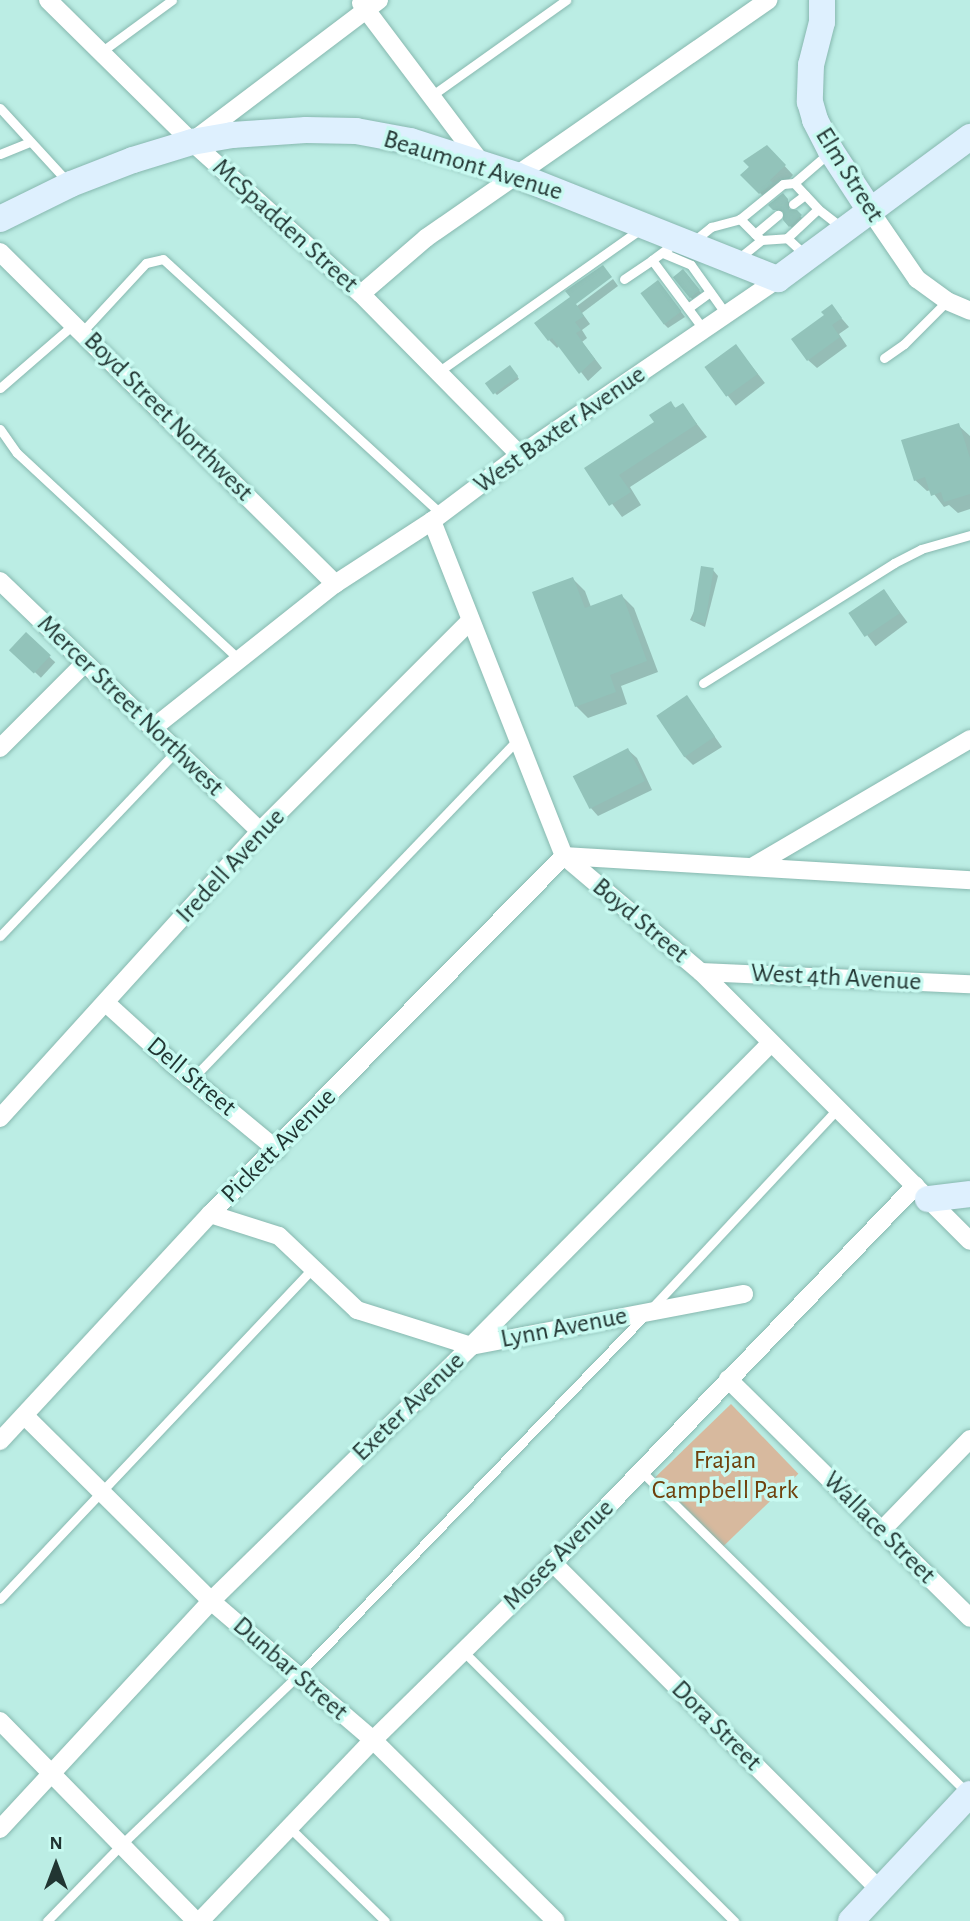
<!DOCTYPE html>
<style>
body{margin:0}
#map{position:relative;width:970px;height:1921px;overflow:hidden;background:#bbede4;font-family:"Alegreya Sans",sans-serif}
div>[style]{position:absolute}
.green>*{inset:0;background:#d7b99e;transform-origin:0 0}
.shadow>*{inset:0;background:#0003;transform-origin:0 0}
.building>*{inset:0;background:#92c3ba;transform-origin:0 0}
.roads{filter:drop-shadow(0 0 2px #87b8af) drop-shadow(0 0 2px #87b8af)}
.lane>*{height:9px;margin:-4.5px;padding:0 4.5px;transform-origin:4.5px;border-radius:4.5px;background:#fff}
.street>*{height:18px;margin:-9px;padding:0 9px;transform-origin:9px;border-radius:9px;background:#fff}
.secondary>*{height:26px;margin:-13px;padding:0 13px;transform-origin:13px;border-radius:13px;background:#def0fe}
span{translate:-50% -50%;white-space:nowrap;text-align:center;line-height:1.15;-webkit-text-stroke:7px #c8faf1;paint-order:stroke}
.street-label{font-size:26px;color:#213532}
.park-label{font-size:26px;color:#6f410c}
.north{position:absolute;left:21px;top:1830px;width:70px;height:70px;-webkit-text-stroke:5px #c8faf1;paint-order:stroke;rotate:0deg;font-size:19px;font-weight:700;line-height:28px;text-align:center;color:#213532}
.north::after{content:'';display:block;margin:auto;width:24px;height:32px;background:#213532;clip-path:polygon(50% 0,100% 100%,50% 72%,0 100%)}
</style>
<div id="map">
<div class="green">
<i style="left:731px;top:1404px;width:97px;height:105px;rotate:46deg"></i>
</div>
<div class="shadow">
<i style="clip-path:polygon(767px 147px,793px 175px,769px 202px,742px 175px)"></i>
<i style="clip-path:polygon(782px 196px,790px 203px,789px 211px,796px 211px,802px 218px,792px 228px,784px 220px,785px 212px,777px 211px,771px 205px)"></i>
<i style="left:686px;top:273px;width:25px;height:11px;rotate:53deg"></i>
<i style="clip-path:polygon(613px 279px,618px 286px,582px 313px,590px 324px,582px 330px,587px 338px,582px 342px,602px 368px,588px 381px,560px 345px,557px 348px,549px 340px,574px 303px,577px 306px)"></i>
<i style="clip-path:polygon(663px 288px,685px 317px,668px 328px,663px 323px)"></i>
<i style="clip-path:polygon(831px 306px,849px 327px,839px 334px,847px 346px,817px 368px,808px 360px)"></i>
<i style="left:736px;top:346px;width:47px;height:37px;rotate:52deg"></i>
<i style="clip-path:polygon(512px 369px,519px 379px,497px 395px,495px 393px)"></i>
<i style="clip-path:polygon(670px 403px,677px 409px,683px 406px,707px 437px,630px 487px,641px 505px,622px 517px,586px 469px,656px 423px)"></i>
<i style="clip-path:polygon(958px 425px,970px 436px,970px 509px,958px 513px,949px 505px,944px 507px,931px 490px,927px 491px,915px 480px)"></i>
<i style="clip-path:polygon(713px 570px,718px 576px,705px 627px,690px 620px)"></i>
<i style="clip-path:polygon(573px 579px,585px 591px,591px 607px,622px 596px,634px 608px,658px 672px,621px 686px,627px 704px,588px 718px,576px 706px)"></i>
<i style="left:884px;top:591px;width:39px;height:40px;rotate:53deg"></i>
<i style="left:26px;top:635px;width:40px;height:21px;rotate:43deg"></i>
<i style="clip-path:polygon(687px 697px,722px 747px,693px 765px,685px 757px)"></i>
<i style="clip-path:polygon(628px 750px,637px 758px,652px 790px,598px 816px,590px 807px)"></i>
</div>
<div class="building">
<i style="clip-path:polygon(767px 145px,786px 165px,770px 180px,773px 183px,759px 194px,740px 175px,749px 167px,743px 161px)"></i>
<i style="clip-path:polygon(783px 193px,788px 199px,788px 209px,797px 210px,802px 215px,789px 227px,783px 220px,783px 210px,773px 210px,768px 205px)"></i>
<i style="clip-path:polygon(603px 265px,612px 277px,576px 304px,584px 316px,575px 322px,581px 330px,576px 333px,595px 359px,579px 374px,552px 338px,548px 341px,534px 323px,570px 297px,565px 291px)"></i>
<i style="left:683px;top:269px;width:27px;height:13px;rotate:51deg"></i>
<i style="left:658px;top:280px;width:39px;height:22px;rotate:53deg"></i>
<i style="clip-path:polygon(832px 304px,842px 318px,832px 325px,840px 337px,807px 361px,791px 339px,824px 315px,821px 312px)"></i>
<i style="left:736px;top:344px;width:37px;height:39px;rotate:54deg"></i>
<i style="left:510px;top:365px;width:14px;height:31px;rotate:54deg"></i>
<i style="clip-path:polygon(671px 401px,675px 408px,683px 403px,697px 424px,619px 475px,631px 492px,609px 506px,584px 468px,654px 422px,649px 415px)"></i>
<i style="clip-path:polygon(959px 423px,970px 458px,970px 494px,944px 502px,941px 492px,931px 496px,925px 477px,914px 481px,901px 440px)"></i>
<i style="left:701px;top:566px;width:13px;height:56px;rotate:9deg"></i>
<i style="clip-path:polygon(573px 577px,585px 608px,622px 594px,647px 661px,610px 675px,616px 692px,575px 707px,532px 592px)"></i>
<i style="left:884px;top:589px;width:29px;height:43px;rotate:56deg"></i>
<i style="left:26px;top:632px;width:34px;height:25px;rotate:43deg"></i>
<i style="left:687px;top:695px;width:50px;height:37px;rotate:56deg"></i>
<i style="left:628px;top:748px;width:37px;height:62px;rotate:63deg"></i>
</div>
<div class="roads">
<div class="lane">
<i style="left:101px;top:52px;width:88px;rotate:-36.2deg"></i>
<i style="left:431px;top:96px;width:166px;rotate:-35.4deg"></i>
<i style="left:0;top:108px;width:99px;rotate:47.5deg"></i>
<i style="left:0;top:154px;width:31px;rotate:-22deg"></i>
<i style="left:794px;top:183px;width:35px;rotate:47deg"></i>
<i style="left:818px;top:209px;width:29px;rotate:38deg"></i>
<i style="left:793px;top:204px;width:15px;rotate:-37deg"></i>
<i style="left:755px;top:234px;width:30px;rotate:-40deg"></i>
<i style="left:787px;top:238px;width:26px;rotate:43deg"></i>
<i style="left:695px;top:240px;width:21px;rotate:-39deg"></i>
<i style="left:711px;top:227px;width:30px;rotate:-15deg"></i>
<i style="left:740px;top:219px;width:55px;rotate:-39.1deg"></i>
<i style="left:783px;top:184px;width:11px;rotate:-5deg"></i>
<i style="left:794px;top:183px;width:48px;rotate:-40.7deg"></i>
<i style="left:761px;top:240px;width:26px;rotate:-4deg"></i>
<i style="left:787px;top:238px;width:42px;rotate:-43.1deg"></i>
<i style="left:675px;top:243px;width:29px;rotate:144deg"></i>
<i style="left:652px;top:260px;width:87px;rotate:53.4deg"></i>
<i style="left:663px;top:253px;width:30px;rotate:23deg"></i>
<i style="left:691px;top:265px;width:60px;rotate:54.5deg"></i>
<i style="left:739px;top:258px;width:28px;rotate:-39deg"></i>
<i style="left:761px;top:240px;width:30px;rotate:-135deg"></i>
<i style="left:624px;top:279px;width:34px;rotate:-34deg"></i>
<i style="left:688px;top:308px;width:27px;rotate:-36deg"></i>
<i style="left:82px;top:332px;width:94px;rotate:-47.2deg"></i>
<i style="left:146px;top:263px;width:17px;rotate:-13deg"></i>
<i style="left:163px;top:259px;width:377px;rotate:42.5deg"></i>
<i style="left:884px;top:358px;width:24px;rotate:-35deg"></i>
<i style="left:904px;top:344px;width:61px;rotate:-45deg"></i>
<i style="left:438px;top:372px;width:248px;rotate:-35.2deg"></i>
<i style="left:0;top:388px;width:98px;rotate:-40.9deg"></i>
<i style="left:0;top:429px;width:29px;rotate:55deg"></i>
<i style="left:17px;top:453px;width:303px;rotate:42.9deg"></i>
<i style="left:703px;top:683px;width:226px;rotate:-32.1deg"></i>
<i style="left:894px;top:563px;width:30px;rotate:-27deg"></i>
<i style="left:921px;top:549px;width:51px;rotate:-15.9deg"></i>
<i style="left:0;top:936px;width:255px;rotate:-46.4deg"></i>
<i style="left:192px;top:1079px;width:470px;rotate:-46.2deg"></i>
<i style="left:641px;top:1471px;width:460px;rotate:44.6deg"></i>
<i style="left:0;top:1599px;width:456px;rotate:-46.6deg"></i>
<i style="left:463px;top:1651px;width:383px;rotate:44.9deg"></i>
<i style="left:289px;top:1827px;width:134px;rotate:44.4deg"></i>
<i style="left:47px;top:1921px;width:106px;rotate:-45.8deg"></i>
<i style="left:121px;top:1845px;width:245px;rotate:-43.8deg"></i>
<i style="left:298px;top:1675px;width:504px;rotate:-46.04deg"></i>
<i style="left:648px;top:1312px;width:277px;rotate:-47deg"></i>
</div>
<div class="street">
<i style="left:48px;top:0;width:202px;rotate:44.6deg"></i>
<i style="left:192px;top:142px;width:227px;rotate:42deg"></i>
<i style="left:361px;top:294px;width:226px;rotate:45.4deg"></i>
<i style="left:361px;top:3px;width:203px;rotate:53deg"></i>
<i style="left:198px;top:137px;width:227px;rotate:-37.1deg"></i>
<i style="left:869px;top:209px;width:85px;rotate:55.6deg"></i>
<i style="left:917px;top:279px;width:37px;rotate:36deg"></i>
<i style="left:947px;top:301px;width:25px;rotate:23deg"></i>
<i style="left:0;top:252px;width:472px;rotate:44.7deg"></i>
<i style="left:361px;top:294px;width:86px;rotate:-40.7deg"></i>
<i style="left:426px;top:238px;width:417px;rotate:-34.8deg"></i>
<i style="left:432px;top:521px;width:360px;rotate:68.5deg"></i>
<i style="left:564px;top:856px;width:180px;rotate:40.3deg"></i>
<i style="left:701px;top:972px;width:380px;rotate:45deg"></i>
<i style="left:0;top:581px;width:361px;rotate:43.9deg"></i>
<i style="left:153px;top:728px;width:232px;rotate:-38.4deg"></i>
<i style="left:335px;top:584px;width:116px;rotate:-33deg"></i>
<i style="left:432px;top:521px;width:110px;rotate:-36.9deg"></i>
<i style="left:520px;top:455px;width:312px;rotate:-34.3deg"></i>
<i style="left:0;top:748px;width:120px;rotate:-45deg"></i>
<i style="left:752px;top:867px;width:253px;rotate:-30.4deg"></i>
<i style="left:701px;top:972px;width:269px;rotate:2.6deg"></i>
<i style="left:106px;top:1003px;width:89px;rotate:42.3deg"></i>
<i style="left:172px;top:1063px;width:136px;rotate:39.6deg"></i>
<i style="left:0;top:1118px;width:387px;rotate:-47.8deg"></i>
<i style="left:260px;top:831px;width:297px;rotate:-45deg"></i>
<i style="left:210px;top:1214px;width:72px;rotate:17.7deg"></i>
<i style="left:279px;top:1236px;width:108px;rotate:43.5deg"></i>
<i style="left:357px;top:1310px;width:120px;rotate:17.5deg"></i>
<i style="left:471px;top:1346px;width:278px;rotate:-10.8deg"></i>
<i style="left:728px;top:1379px;width:340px;rotate:44.6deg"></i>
<i style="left:25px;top:1416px;width:262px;rotate:44.8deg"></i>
<i style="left:211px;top:1601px;width:213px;rotate:40.6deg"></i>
<i style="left:373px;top:1740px;width:257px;rotate:44.7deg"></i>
<i style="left:0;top:1441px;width:309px;rotate:-47.2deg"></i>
<i style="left:210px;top:1214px;width:503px;rotate:-45.32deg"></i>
<i style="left:564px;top:856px;width:407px;rotate:3.4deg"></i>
<i style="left:881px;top:1531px;width:128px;rotate:-45.9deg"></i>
<i style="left:553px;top:1563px;width:461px;rotate:45deg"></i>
<i style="left:0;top:1721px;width:280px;rotate:45.6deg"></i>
<i style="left:0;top:1829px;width:311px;rotate:-47.2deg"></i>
<i style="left:211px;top:1601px;width:364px;rotate:-44.4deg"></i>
<i style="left:471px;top:1346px;width:426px;rotate:-45.3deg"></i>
<i style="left:200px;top:1921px;width:250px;rotate:-46.3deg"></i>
<i style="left:373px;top:1740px;width:252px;rotate:-44.5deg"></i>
<i style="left:553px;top:1563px;width:523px;rotate:-46.16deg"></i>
</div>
<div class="secondary">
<i style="left:822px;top:0;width:22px;rotate:90deg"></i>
<i style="left:822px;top:22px;width:44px;rotate:104.3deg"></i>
<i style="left:811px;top:65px;width:37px;rotate:92deg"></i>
<i style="left:810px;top:102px;width:19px;rotate:74deg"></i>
<i style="left:815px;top:120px;width:35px;rotate:63deg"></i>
<i style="left:831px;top:151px;width:69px;rotate:56.8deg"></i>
<i style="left:0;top:219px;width:79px;rotate:-26.2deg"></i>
<i style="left:71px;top:184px;width:66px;rotate:-21.2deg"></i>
<i style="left:133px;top:160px;width:62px;rotate:-17deg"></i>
<i style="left:192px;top:142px;width:41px;rotate:-9.9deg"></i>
<i style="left:232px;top:135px;width:74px;rotate:-3.9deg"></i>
<i style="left:306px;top:130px;width:50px;rotate:1.1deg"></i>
<i style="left:356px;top:131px;width:55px;rotate:10.5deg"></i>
<i style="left:410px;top:141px;width:111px;rotate:17.8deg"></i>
<i style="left:516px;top:175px;width:282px;rotate:21.7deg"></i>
<i style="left:778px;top:279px;width:239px;rotate:-36.5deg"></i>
<i style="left:928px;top:1199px;width:42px;rotate:-6.8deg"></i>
<i style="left:851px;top:1921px;width:174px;rotate:-46.9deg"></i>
</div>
</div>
<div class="street-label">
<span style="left:473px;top:166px;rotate:17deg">Beaumont Avenue</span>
<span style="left:849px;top:175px;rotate:58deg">Elm Street</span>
<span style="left:285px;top:226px;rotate:42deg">McSpadden Street</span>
<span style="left:168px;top:417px;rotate:45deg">Boyd Street Northwest</span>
<span style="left:560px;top:430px;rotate:-35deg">West Baxter Avenue</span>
<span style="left:130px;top:706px;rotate:44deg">Mercer Street Northwest</span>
<span style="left:231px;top:866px;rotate:-47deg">Iredell Avenue</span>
<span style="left:640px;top:921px;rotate:40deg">Boyd Street</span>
<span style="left:836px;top:978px;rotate:3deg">West 4th Avenue</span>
<span style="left:191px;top:1077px;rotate:40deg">Dell Street</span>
<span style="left:279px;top:1146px;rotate:-45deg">Pickett Avenue</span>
<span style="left:564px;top:1328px;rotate:-11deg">Lynn Avenue</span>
<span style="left:409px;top:1407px;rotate:-44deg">Exeter Avenue</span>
<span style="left:879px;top:1528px;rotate:45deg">Wallace Street</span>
<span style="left:559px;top:1555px;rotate:-45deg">Moses Avenue</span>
<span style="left:290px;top:1669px;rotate:41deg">Dunbar Street</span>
<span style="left:716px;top:1726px;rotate:45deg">Dora Street</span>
</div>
<div class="park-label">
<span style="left:725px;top:1476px">Frajan<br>Campbell Park</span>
</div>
<div class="north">N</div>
</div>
